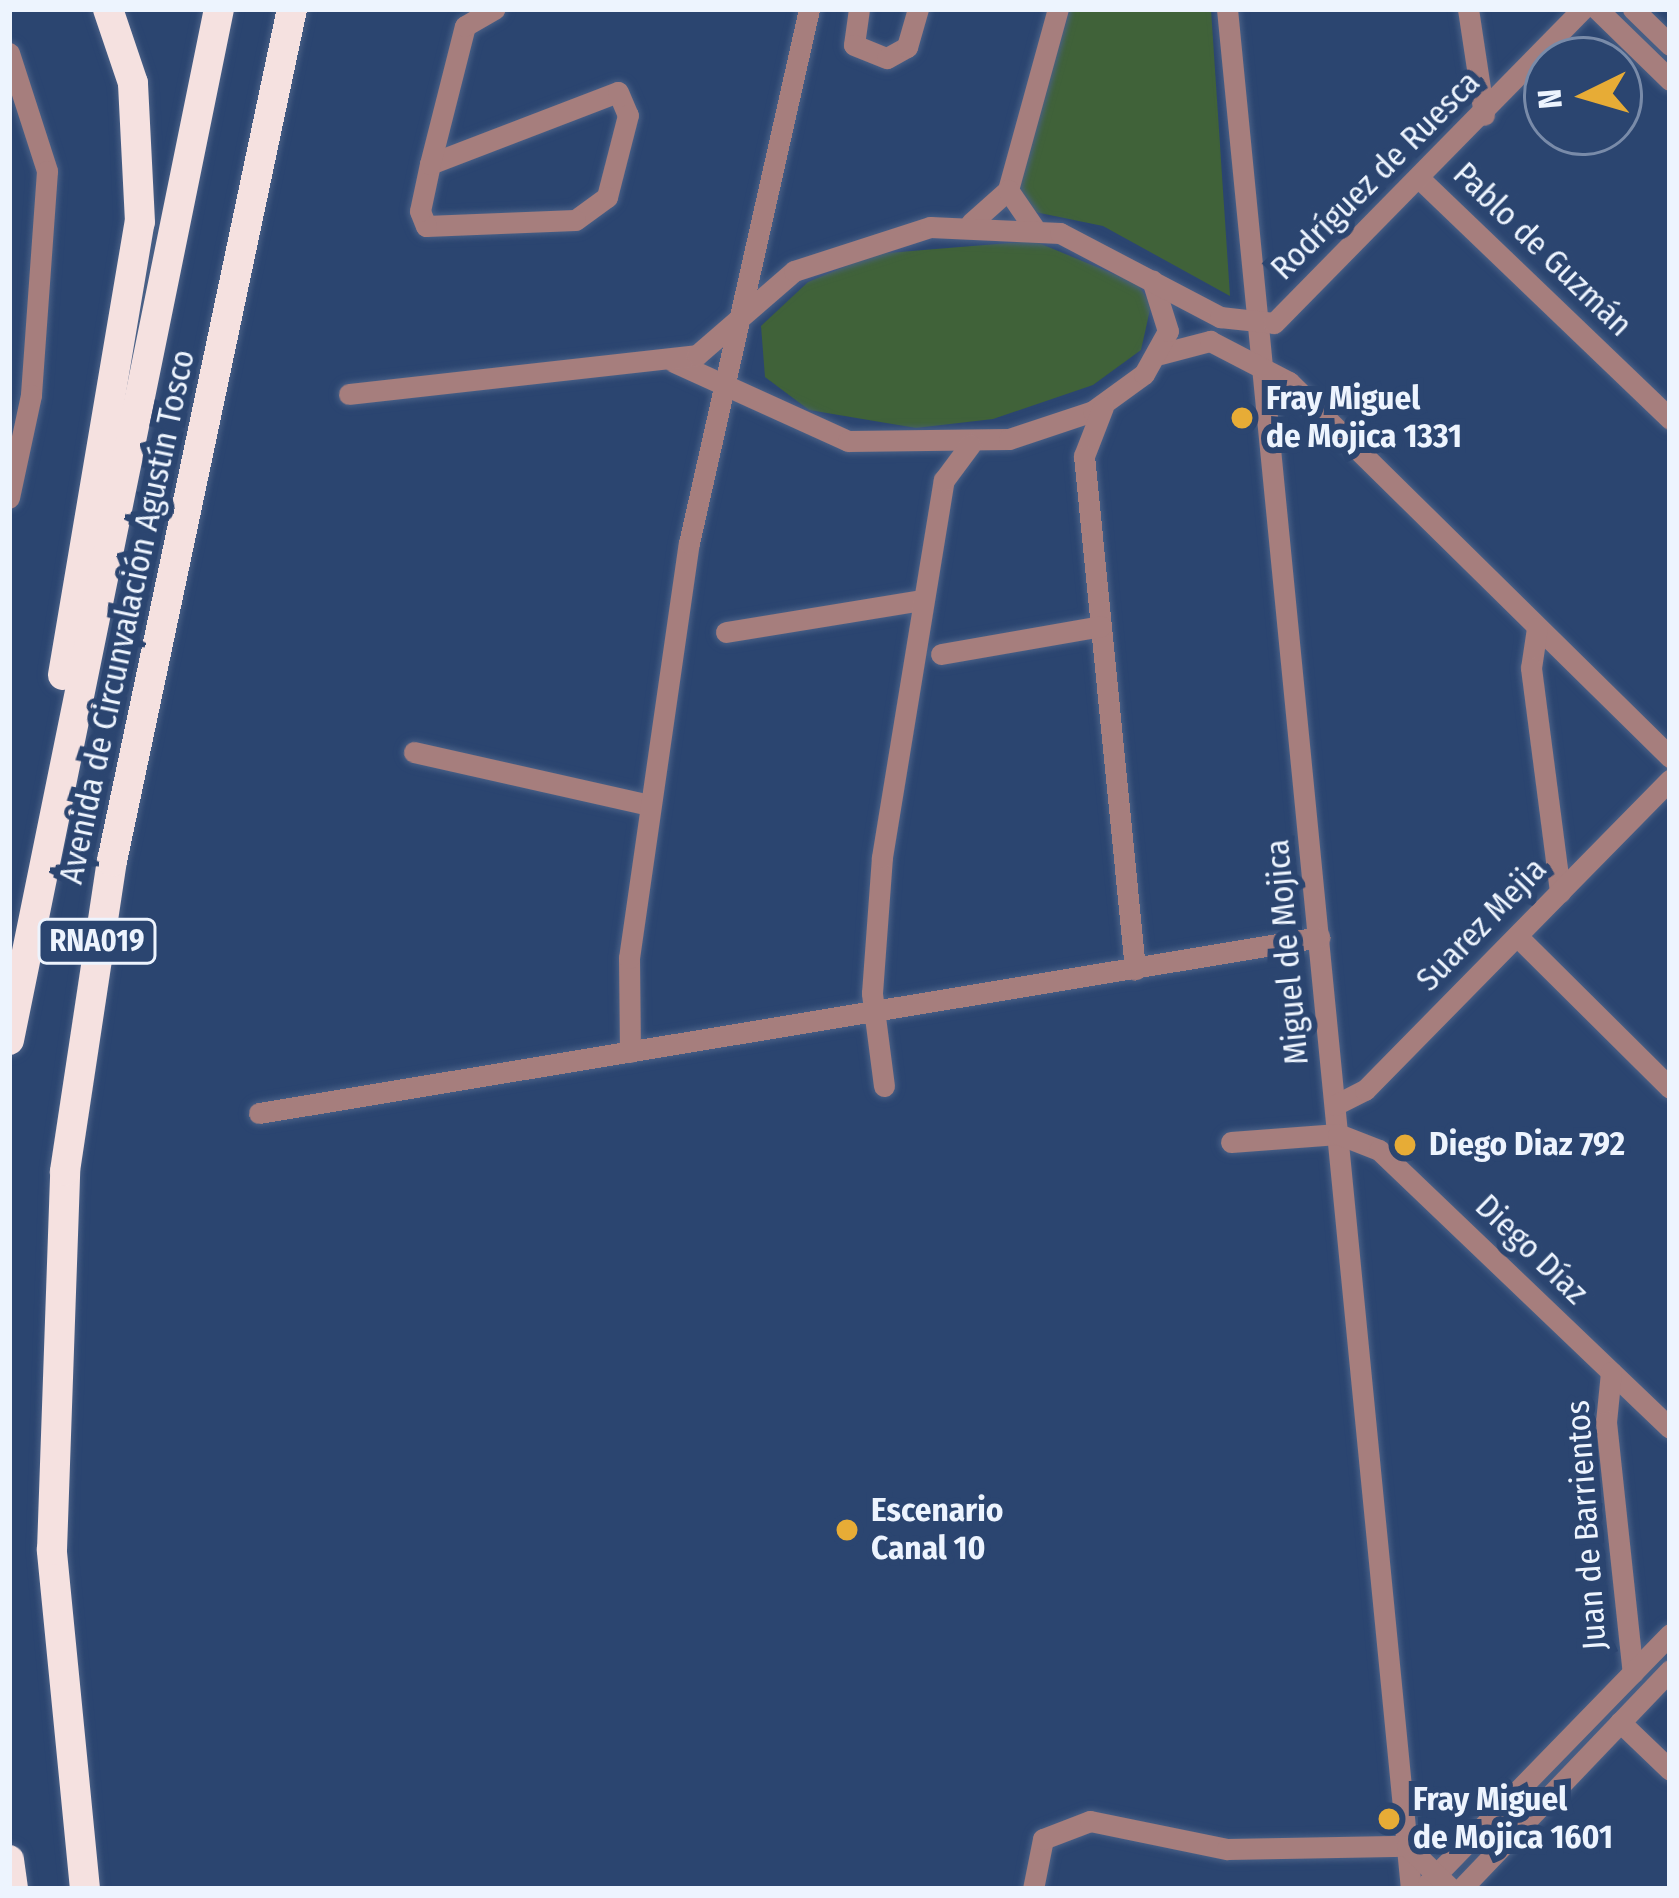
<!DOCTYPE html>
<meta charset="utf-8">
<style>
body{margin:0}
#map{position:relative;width:1679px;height:1898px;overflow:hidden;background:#2b4570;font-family:"Fira Sans Condensed",sans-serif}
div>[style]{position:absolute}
.green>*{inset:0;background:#406239}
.roads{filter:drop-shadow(0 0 3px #4a6187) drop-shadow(0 0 3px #4a6187)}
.minor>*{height:21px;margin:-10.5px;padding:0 10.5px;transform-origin:10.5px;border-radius:10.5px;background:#a67e7d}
.highway>*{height:30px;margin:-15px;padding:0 15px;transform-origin:15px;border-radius:15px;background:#f5e1e0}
.dots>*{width:33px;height:33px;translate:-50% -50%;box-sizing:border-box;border:6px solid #2b4570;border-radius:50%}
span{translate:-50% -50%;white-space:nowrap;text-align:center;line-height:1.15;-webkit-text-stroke:12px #2b4570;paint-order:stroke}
.shield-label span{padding:3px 9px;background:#2b4570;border:3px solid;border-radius:9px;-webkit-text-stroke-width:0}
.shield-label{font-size:30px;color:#edf4fe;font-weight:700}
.street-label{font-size:33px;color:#edf4fe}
.poi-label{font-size:33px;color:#edf4fe;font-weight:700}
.left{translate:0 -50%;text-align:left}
.frame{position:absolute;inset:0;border:12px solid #edf4fe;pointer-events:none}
.north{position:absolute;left:1523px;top:36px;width:120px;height:120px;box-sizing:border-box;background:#2b4570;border:3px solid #798ba9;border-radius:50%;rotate:265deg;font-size:33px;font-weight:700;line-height:48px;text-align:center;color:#edf4fe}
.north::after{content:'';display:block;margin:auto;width:42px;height:54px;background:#e7ac36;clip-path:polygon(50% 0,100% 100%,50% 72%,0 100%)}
</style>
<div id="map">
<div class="green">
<i style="clip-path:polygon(1070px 9px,1211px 9px,1230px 296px,1103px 226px,1030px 211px,1015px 196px)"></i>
<i style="clip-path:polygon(1034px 241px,1138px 284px,1151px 305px,1141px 350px,1093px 385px,993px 419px,916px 428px,809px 410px,765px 377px,761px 326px,808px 282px,875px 254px)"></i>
</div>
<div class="roads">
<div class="minor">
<i style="left:859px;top:9px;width:36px;rotate:98deg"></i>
<i style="left:854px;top:45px;width:35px;rotate:22deg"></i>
<i style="left:887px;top:58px;width:23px;rotate:-29deg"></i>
<i style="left:907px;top:47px;width:40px;rotate:-74deg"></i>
<i style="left:1227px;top:9px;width:1889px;rotate:84.41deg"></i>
<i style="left:1468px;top:9px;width:107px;rotate:81.4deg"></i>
<i style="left:1597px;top:9px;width:102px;rotate:44.2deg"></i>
<i style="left:1633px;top:9px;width:52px;rotate:44.2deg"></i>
<i style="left:9px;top:53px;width:124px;rotate:72.1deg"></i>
<i style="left:47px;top:171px;width:225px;rotate:94.1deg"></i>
<i style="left:31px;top:395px;width:105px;rotate:102.1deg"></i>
<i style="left:430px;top:164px;width:201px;rotate:-21deg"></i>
<i style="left:618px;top:92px;width:25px;rotate:67deg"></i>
<i style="left:628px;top:115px;width:85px;rotate:104.4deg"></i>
<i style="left:607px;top:197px;width:39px;rotate:144deg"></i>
<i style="left:575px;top:220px;width:149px;rotate:177.7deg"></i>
<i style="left:426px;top:226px;width:16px;rotate:-112deg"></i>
<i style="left:420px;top:211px;width:48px;rotate:-78deg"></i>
<i style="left:430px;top:164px;width:142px;rotate:-75.8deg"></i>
<i style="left:465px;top:26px;width:34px;rotate:-30deg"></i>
<i style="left:1420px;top:179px;width:347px;rotate:43.8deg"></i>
<i style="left:1008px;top:190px;width:188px;rotate:-74.6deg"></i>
<i style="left:971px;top:223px;width:50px;rotate:-41.7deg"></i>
<i style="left:1008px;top:190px;width:46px;rotate:55.6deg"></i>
<i style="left:1160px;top:354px;width:52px;rotate:-14.6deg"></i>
<i style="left:1210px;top:341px;width:89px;rotate:27.4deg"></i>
<i style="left:1289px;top:382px;width:535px;rotate:44.55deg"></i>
<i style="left:674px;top:362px;width:191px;rotate:24.4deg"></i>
<i style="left:848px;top:441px;width:161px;rotate:-0.7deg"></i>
<i style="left:1009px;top:439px;width:89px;rotate:-18.4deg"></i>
<i style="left:1093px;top:411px;width:63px;rotate:-36deg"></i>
<i style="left:1144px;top:374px;width:49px;rotate:-60.8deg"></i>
<i style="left:1168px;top:331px;width:53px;rotate:-107.4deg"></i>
<i style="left:349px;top:394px;width:350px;rotate:-6.4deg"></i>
<i style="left:697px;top:355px;width:128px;rotate:-40.9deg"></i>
<i style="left:794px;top:271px;width:143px;rotate:-17.9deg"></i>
<i style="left:930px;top:227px;width:130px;rotate:2.6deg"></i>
<i style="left:1060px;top:233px;width:181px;rotate:27.7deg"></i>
<i style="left:1220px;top:317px;width:54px;rotate:6.3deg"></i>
<i style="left:1274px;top:323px;width:441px;rotate:-45.5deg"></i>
<i style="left:1103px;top:407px;width:53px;rotate:111.2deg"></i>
<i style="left:1084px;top:456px;width:516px;rotate:84.32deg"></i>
<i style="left:1537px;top:628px;width:40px;rotate:98.5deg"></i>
<i style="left:1531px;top:668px;width:226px;rotate:82.6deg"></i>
<i style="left:726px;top:632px;width:199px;rotate:-9.3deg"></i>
<i style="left:941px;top:654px;width:162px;rotate:-9.9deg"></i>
<i style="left:414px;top:752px;width:241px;rotate:12.7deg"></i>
<i style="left:1518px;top:937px;width:214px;rotate:44.8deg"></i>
<i style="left:630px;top:1052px;width:94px;rotate:-90.6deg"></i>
<i style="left:629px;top:958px;width:419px;rotate:-81.8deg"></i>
<i style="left:689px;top:543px;width:547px;rotate:-77.33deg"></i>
<i style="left:884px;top:1086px;width:94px;rotate:-97.4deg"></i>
<i style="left:872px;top:993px;width:136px;rotate:-85.8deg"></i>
<i style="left:882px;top:857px;width:382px;rotate:-80.7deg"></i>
<i style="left:944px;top:480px;width:44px;rotate:-53.4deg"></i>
<i style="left:1335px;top:1105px;width:34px;rotate:-27deg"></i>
<i style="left:1365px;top:1090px;width:435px;rotate:-45.5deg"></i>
<i style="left:259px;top:1113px;width:1075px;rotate:-9.42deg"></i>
<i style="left:1231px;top:1142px;width:107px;rotate:-4.3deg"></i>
<i style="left:1338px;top:1134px;width:44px;rotate:21.3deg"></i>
<i style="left:1379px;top:1150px;width:402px;rotate:43.7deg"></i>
<i style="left:1611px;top:1372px;width:50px;rotate:95.7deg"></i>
<i style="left:1606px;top:1422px;width:252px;rotate:83.9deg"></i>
<i style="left:1620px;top:1722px;width:69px;rotate:43.8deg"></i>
<i style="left:1428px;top:1883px;width:347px;rotate:-45.8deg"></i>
<i style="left:1033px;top:1889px;width:51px;rotate:-78.7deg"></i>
<i style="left:1043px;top:1839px;width:50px;rotate:-21deg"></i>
<i style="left:1090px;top:1821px;width:140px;rotate:11.6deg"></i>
<i style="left:1227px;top:1849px;width:180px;rotate:-1deg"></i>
<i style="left:1407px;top:1846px;width:62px;rotate:44.3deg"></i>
<i style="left:1461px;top:1889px;width:303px;rotate:-46.3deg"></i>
</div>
<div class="highway">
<i style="left:63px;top:675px;width:459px;rotate:-80.4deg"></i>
<i style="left:140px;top:222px;width:139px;rotate:-92.9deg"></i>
<i style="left:133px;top:83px;width:78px;rotate:-108.7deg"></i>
<i style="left:9px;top:1040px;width:1052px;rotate:-78.49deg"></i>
<i style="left:9px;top:1860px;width:29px;rotate:82deg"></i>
<i style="left:85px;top:1889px;width:341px;rotate:-95.6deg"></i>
<i style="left:52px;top:1550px;width:379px;rotate:-88deg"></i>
<i style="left:65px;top:1171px;width:314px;rotate:-81.4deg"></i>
<i style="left:112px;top:861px;width:871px;rotate:-78.07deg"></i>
</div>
</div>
<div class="dots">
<i style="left:1242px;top:418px;background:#e7ac36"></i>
<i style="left:1405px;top:1145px;background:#e7ac36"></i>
<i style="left:847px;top:1530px;background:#e7ac36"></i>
<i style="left:1389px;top:1819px;background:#e7ac36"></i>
</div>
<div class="shield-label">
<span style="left:97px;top:941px">RNA019</span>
</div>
<div class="street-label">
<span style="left:1376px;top:176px;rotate:-45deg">Rodríguez de Ruesca</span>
<span style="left:1542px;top:250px;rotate:44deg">Pablo de Guzmán</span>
<span style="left:128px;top:617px;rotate:-78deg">Avenida de Circunvalación Agustín Tosco</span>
<span style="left:1482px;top:925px;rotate:-46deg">Suarez Mejia</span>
<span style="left:1288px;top:952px;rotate:-95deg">Miguel de Mojica</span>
<span style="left:1531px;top:1250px;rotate:44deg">Diego Díaz</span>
<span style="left:1587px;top:1525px;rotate:-94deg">Juan de Barrientos</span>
</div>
<div class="poi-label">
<span class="left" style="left:1266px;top:418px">Fray Miguel<br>de Mojica 1331</span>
<span class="left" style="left:1429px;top:1145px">Diego Diaz 792</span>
<span class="left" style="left:871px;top:1530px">Escenario<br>Canal 10</span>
<span class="left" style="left:1413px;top:1819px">Fray Miguel<br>de Mojica 1601</span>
</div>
<div class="frame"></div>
<div class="north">N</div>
</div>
